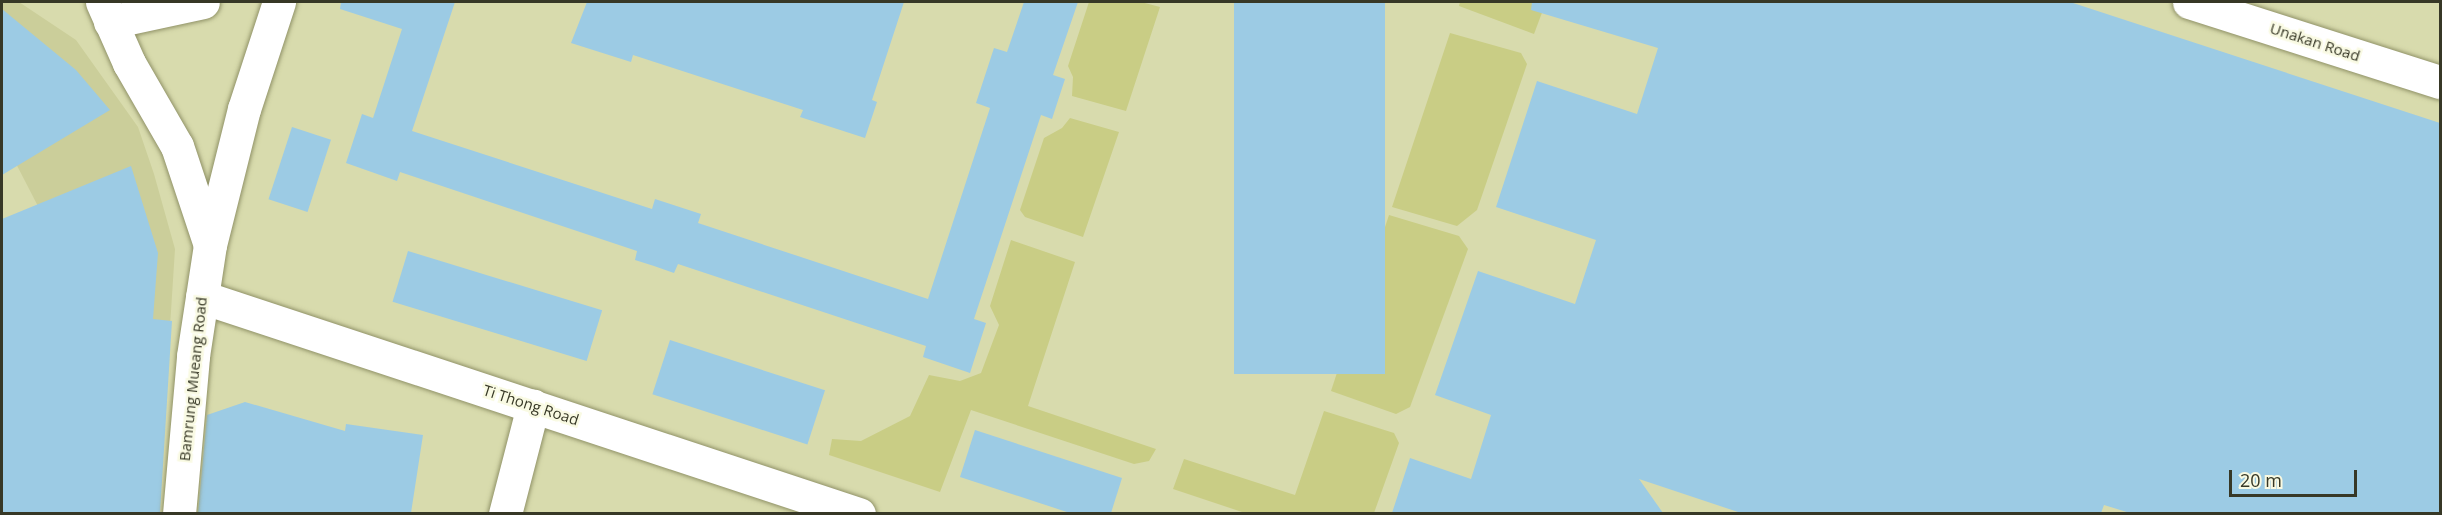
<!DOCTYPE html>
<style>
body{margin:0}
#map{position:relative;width:2442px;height:515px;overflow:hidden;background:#d8dbad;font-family:"Open Sans",sans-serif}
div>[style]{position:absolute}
.built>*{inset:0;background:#cbce9a}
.green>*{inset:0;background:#c9cd85}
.building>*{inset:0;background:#9ccbe4;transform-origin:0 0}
.roads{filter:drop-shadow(0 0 2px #909267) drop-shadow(0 0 2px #909267)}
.minor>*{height:33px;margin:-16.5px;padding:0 16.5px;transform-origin:16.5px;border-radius:16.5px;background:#fff}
.secondary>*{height:33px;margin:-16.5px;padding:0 16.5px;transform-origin:16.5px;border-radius:16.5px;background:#fff}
span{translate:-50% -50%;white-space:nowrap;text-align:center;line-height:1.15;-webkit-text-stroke:5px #f9fae3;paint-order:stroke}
.street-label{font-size:15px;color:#373826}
.frame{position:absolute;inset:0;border:3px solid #373826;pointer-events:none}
.scale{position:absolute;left:2229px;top:470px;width:128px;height:27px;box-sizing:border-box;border:3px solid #373826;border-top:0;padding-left:8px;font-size:18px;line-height:21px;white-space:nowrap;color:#373826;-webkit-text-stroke:4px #f9fae3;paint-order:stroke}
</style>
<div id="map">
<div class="built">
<i style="clip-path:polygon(2px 2px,19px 2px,76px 40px,138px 127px,154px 174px,175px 249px,158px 513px,47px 513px,42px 214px,10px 152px,2px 144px)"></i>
</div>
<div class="green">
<i style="clip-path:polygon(1089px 2px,1141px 2px,1160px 7px,1126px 111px,1072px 96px,1073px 77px,1068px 66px)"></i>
<i style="clip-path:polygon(1460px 2px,1546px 2px,1534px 34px,1459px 6px)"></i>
<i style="clip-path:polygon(1450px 33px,1521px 53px,1527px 64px,1477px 210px,1457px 226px,1392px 207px)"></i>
<i style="clip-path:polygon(1070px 118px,1119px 132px,1083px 237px,1025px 217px,1020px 210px,1044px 138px,1062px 128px)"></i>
<i style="clip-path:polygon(1389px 215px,1459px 236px,1468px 249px,1410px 407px,1396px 414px,1331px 391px)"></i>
<i style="clip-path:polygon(1011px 240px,1075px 262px,1028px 406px,1156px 449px,1149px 461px,1134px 464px,971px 410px,940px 492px,829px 455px,832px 439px,861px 441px,910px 416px,929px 375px,960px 381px,981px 373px,999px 325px,990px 306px)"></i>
<i style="clip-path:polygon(1324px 411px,1394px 433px,1399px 443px,1374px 513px,1245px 513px,1173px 489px,1184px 459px,1295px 495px)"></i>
</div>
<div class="building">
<i style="clip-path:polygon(341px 2px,455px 2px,412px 131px,652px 209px,655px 199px,701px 214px,698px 223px,928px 299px,990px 108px,976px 103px,994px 48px,1007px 52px,1024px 2px,1078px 2px,1053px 75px,1065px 79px,1052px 119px,1041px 115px,974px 319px,986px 323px,970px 373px,923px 357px,926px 346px,678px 264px,674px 273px,654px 266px,635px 260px,637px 251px,400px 172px,397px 181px,346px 163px,362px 114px,373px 118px,402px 29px,340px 9px)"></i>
<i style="clip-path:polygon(587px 2px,904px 2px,872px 100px,877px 102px,865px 138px,800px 117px,803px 110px,633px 55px,631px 62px,571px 43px)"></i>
<i style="left:1234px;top:2px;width:151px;height:372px"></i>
<i style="clip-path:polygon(1532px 2px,2070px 2px,2440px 123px,2440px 513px,2130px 513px,2104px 505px,2101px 513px,1741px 513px,1639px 479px,1663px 513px,1392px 513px,1410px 458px,1471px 479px,1491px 415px,1435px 395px,1478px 271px,1575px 304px,1596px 240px,1496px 207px,1537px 81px,1637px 114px,1658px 48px,1531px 10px)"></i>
<i style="clip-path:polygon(2px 9px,76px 70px,110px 110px,2px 175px)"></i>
<i style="left:292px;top:127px;width:41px;height:76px;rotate:18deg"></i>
<i style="clip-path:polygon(131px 166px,158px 253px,153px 319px,172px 321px,160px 513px,2px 513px,2px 219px)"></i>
<i style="left:408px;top:251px;width:203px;height:53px;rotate:17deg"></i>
<i style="left:670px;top:340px;width:163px;height:57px;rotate:18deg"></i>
<i style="clip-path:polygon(245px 402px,345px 431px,346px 424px,423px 435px,411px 513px,198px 513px,207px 415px)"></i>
<i style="clip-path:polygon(975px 430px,1122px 478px,1111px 513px,1070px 513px,960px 477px)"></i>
</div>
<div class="roads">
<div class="minor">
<i style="left:2189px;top:2px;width:263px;rotate:17.7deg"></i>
<i style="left:505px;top:514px;width:112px;rotate:-75.5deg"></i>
</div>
<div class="secondary">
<i style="left:102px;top:2px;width:67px;rotate:66.1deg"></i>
<i style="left:129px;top:63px;width:96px;rotate:60deg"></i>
<i style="left:177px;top:146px;width:104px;rotate:71.6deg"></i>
<i style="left:110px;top:22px;width:95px;rotate:-12.1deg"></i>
<i style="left:202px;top:297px;width:692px;rotate:18.28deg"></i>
<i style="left:179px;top:514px;width:159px;rotate:-84.9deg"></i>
<i style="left:193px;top:356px;width:112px;rotate:-81.3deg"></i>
<i style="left:210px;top:245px;width:140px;rotate:-76deg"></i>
<i style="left:244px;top:109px;width:113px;rotate:-71.9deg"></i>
</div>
</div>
<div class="street-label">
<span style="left:2315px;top:42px;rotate:18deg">Unakan Road</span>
<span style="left:193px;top:379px;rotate:-84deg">Bamrung Mueang Road</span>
<span style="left:531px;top:405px;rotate:18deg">Ti Thong Road</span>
</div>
<div class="frame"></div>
<div class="scale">20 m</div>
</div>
